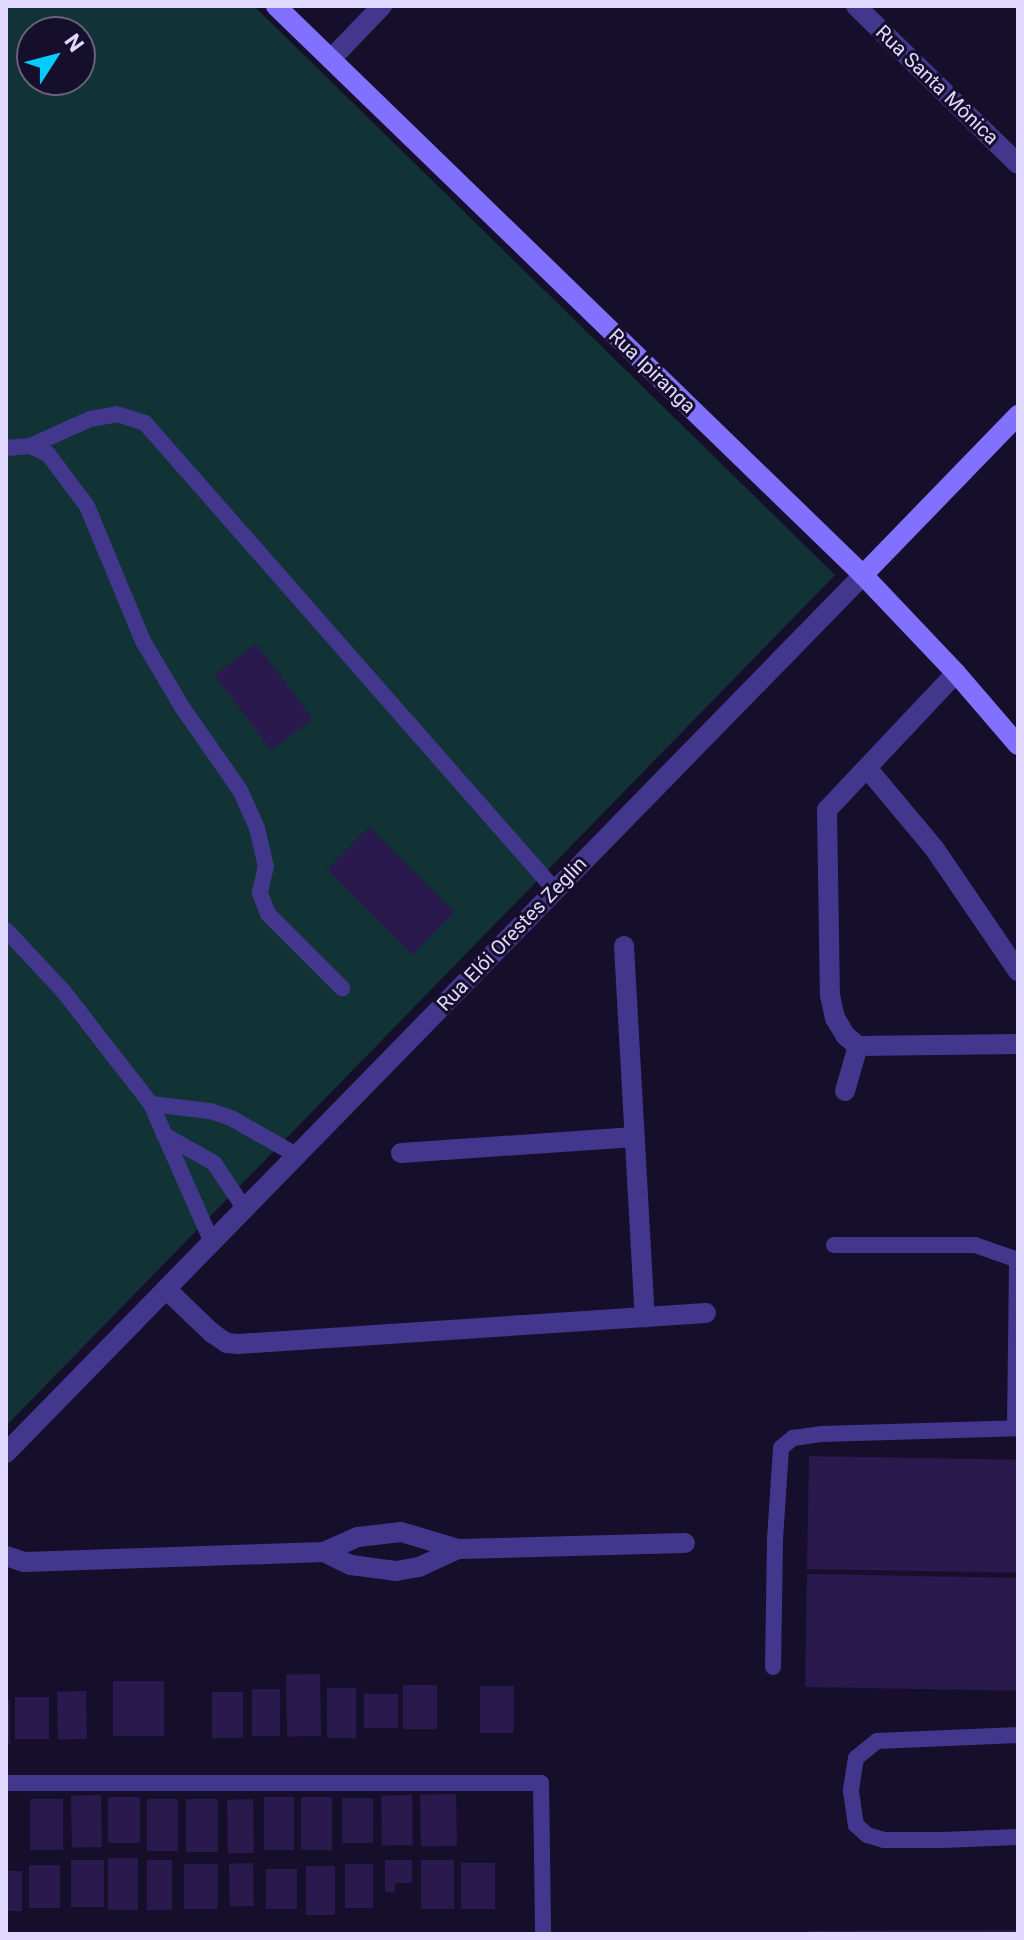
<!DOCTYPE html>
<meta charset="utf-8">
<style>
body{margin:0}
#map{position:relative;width:1024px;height:1940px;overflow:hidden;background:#160f2b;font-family:Roboto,sans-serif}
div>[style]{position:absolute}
.green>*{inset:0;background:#113335}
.building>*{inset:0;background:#29194d;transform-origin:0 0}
.lane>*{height:16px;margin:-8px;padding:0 8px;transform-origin:8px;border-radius:8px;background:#43378d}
.street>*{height:20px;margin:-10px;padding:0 10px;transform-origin:10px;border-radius:10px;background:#43378d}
.secondary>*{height:20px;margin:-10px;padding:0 10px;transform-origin:10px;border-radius:10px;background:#8270ff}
span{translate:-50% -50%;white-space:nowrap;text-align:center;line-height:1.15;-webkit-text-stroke:6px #160f2b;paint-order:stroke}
.street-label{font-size:20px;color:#e1d9ff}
.frame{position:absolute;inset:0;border:8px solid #e1d9ff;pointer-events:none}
.north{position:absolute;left:16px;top:16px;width:80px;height:80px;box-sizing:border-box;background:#160f2b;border:2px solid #676080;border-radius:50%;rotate:54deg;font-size:22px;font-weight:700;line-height:32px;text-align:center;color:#e1d9ff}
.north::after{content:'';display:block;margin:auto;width:28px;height:36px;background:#05ccff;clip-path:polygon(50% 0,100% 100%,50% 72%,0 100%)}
</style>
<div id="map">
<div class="green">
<i style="clip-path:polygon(evenodd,6px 6px,254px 6px,835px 575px,6px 1426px,6px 6px,32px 32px,80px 32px,80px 80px,32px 80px,32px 32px)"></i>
</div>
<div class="building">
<i style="left:256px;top:644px;width:94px;height:52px;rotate:53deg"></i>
<i style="left:369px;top:827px;width:121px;height:60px;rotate:45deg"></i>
<i style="left:809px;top:1456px;width:209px;height:113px;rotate:1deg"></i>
<i style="left:807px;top:1574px;width:211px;height:113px;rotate:1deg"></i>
<i style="left:320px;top:1674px;width:62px;height:34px;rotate:89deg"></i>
<i style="left:113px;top:1681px;width:51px;height:55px"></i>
<i style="left:403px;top:1685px;width:34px;height:44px"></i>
<i style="left:480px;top:1686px;width:34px;height:47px"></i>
<i style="left:327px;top:1688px;width:29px;height:50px"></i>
<i style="left:252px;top:1689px;width:28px;height:47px"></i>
<i style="left:86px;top:1691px;width:48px;height:29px;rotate:89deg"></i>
<i style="left:212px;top:1692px;width:31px;height:46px"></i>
<i style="left:364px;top:1694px;width:34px;height:34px"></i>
<i style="left:15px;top:1697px;width:34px;height:42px"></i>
<i style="left:6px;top:1700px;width:4px;height:44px"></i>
<i style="left:456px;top:1794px;width:52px;height:36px;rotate:89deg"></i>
<i style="left:101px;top:1795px;width:52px;height:30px;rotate:89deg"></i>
<i style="left:412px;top:1795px;width:50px;height:31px;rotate:89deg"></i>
<i style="left:140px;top:1797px;width:46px;height:32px;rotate:90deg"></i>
<i style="left:264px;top:1797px;width:30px;height:53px"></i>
<i style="left:301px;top:1797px;width:31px;height:53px"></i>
<i style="left:342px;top:1798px;width:31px;height:45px"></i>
<i style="left:30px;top:1799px;width:33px;height:51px"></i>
<i style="left:147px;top:1799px;width:31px;height:52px"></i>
<i style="left:186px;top:1799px;width:32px;height:53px"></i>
<i style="left:253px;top:1799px;width:54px;height:26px;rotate:89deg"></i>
<i style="left:108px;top:1858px;width:30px;height:52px"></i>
<i style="left:71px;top:1860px;width:33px;height:47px"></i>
<i style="left:147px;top:1860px;width:25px;height:50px"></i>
<i style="clip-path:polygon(385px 1860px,412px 1860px,412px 1883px,395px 1883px,395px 1893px,385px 1892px)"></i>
<i style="left:421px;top:1860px;width:33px;height:49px"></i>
<i style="left:253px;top:1863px;width:43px;height:24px;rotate:89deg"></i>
<i style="left:495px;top:1863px;width:46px;height:34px;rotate:90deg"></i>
<i style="left:184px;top:1864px;width:34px;height:45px"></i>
<i style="left:345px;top:1864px;width:28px;height:44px"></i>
<i style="left:60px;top:1865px;width:43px;height:31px;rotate:90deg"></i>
<i style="left:306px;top:1866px;width:29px;height:49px"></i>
<i style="left:266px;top:1869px;width:31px;height:40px"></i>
<i style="left:6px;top:1871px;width:16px;height:40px"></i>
<i style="clip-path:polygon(1018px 1930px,1018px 1934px,808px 1934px,808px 1931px)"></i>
</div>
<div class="lane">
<i style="left:30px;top:446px;width:66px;rotate:-24.2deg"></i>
<i style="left:90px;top:419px;width:27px;rotate:-10deg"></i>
<i style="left:117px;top:414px;width:29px;rotate:18deg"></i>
<i style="left:145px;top:423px;width:621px;rotate:48.72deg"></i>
<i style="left:6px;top:448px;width:24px;rotate:-5deg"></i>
<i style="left:30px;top:446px;width:20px;rotate:24deg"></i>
<i style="left:48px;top:454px;width:65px;rotate:53.1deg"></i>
<i style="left:87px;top:506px;width:146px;rotate:67.5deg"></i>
<i style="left:143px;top:641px;width:77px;rotate:59.4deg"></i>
<i style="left:182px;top:707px;width:101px;rotate:55.1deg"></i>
<i style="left:240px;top:790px;width:42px;rotate:65.9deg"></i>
<i style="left:257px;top:828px;width:39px;rotate:77deg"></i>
<i style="left:266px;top:866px;width:28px;rotate:103deg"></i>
<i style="left:260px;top:893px;width:22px;rotate:69deg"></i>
<i style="left:268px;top:914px;width:105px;rotate:45deg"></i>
<i style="left:6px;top:930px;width:85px;rotate:46.9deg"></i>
<i style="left:64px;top:992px;width:142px;rotate:52.2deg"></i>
<i style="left:151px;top:1104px;width:151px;rotate:66.2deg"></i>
<i style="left:151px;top:1104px;width:59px;rotate:6.8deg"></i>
<i style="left:210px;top:1111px;width:22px;rotate:18deg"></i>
<i style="left:231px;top:1118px;width:75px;rotate:29.6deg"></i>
<i style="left:164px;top:1135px;width:57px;rotate:29.2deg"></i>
<i style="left:214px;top:1163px;width:54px;rotate:56.3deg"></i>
<i style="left:834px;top:1245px;width:141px"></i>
<i style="left:975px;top:1245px;width:46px;rotate:19.2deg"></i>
<i style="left:1015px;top:1428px;width:168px;rotate:-89.3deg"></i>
<i style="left:773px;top:1667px;width:128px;rotate:-89.1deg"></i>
<i style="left:775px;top:1539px;width:91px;rotate:-86.2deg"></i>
<i style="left:781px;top:1448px;width:16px;rotate:-40deg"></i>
<i style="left:793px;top:1438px;width:28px;rotate:-8deg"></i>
<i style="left:821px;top:1434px;width:197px;rotate:-1.7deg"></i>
<i style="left:1018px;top:1735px;width:141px;rotate:177.6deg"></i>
<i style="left:877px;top:1741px;width:27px;rotate:141deg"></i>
<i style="left:856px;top:1758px;width:33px;rotate:99deg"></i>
<i style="left:851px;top:1791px;width:34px;rotate:82deg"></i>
<i style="left:856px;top:1825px;width:15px;rotate:42deg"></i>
<i style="left:867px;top:1835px;width:18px;rotate:16deg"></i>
<i style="left:884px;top:1840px;width:58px"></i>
<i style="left:942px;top:1840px;width:76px;rotate:-2.3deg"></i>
<i style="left:6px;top:1783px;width:535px"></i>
<i style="left:541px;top:1783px;width:151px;rotate:89.2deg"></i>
</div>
<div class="street">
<i style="left:856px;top:6px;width:226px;rotate:44.3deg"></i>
<i style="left:331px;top:59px;width:74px;rotate:-46.1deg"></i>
<i style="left:956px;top:673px;width:188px;rotate:133.3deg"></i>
<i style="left:827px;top:810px;width:185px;rotate:89.1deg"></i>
<i style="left:830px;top:995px;width:24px;rotate:78deg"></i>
<i style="left:835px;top:1018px;width:21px;rotate:59deg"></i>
<i style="left:846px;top:1036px;width:16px;rotate:40deg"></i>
<i style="left:858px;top:1046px;width:160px;rotate:-0.7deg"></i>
<i style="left:867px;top:768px;width:104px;rotate:50.1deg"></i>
<i style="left:934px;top:848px;width:149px;rotate:55.7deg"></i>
<i style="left:624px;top:946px;width:372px;rotate:86.8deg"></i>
<i style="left:845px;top:1091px;width:47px;rotate:-73.9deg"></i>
<i style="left:401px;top:1153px;width:234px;rotate:-3.9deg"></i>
<i style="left:166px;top:1289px;width:64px;rotate:43.7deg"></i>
<i style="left:212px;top:1333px;width:18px;rotate:34deg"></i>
<i style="left:227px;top:1343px;width:11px;rotate:5deg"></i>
<i style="left:238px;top:1344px;width:469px;rotate:-3.8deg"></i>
<i style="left:6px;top:1453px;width:1227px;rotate:-45.69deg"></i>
<i style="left:324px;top:1552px;width:30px;rotate:26deg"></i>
<i style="left:351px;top:1565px;width:45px;rotate:7.6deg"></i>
<i style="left:396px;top:1571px;width:23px;rotate:-10deg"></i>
<i style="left:419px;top:1567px;width:43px;rotate:-24.8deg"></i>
<i style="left:6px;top:1556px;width:19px;rotate:18deg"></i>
<i style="left:24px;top:1562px;width:300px;rotate:-1.9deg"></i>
<i style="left:324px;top:1552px;width:37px;rotate:-24deg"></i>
<i style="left:358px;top:1537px;width:43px;rotate:-6.6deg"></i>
<i style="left:401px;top:1532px;width:59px;rotate:16.6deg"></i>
<i style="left:458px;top:1549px;width:227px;rotate:-1.5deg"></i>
</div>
<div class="secondary">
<i style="left:276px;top:6px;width:818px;rotate:44.11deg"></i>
<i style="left:863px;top:575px;width:135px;rotate:46.5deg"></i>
<i style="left:956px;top:673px;width:95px;rotate:49.3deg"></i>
<i style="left:863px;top:575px;width:223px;rotate:-45.9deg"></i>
</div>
<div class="street-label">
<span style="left:937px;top:85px;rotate:44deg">Rua Santa Mônica</span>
<span style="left:652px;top:371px;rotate:44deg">Rua Ipiranga</span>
<span style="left:512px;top:934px;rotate:-46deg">Rua Elói Orestes Zeglin</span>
</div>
<div class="frame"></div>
<div class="north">N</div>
</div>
